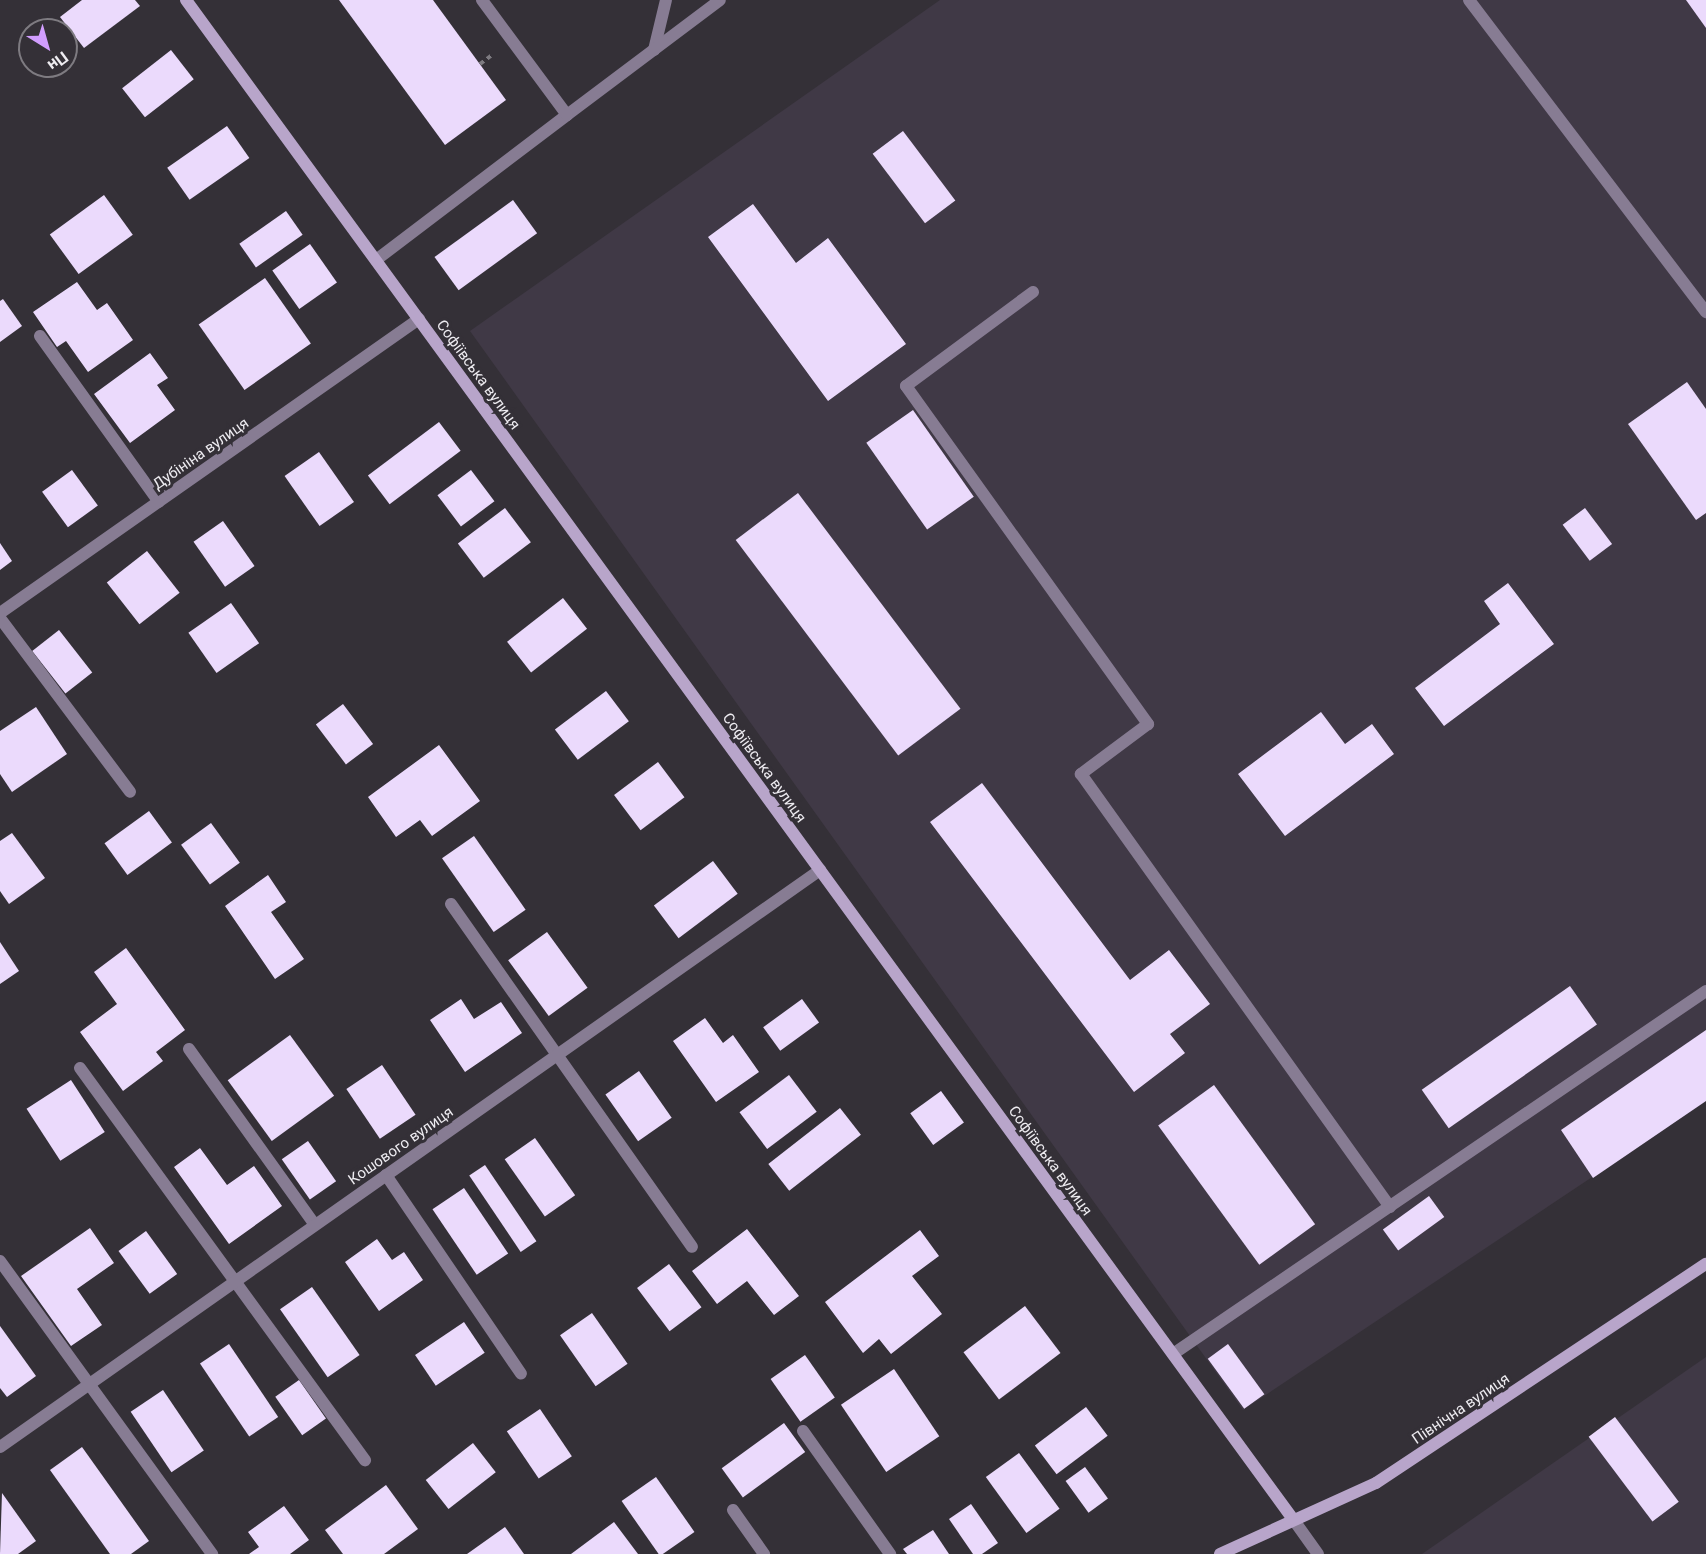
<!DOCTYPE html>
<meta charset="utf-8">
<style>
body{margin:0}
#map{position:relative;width:1706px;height:1554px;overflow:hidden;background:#343037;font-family:Roboto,sans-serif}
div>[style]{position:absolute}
.built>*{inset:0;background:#403946}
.building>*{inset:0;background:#ebdafc;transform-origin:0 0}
.path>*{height:4px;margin-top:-2px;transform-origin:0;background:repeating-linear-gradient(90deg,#7d7a80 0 4.5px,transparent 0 9px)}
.lane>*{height:12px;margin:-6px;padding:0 6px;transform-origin:6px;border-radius:6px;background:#877c93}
.street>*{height:12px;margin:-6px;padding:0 6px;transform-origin:6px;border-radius:6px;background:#877c93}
.secondary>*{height:12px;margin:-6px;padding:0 6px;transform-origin:6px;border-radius:6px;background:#b8a5ca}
span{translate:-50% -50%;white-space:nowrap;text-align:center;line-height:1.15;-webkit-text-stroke:6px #343037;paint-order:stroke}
.street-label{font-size:15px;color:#eeecf1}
.north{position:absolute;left:18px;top:18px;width:60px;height:60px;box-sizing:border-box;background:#343037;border:2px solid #7e7b81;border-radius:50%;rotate:143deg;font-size:16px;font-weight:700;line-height:24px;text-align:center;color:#eeecf1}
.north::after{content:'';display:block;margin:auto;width:21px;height:27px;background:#d19dfe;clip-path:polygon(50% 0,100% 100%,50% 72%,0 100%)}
</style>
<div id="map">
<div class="built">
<i style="clip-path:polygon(940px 0,1706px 0,1706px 1101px,1243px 1410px,470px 331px)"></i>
<i style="clip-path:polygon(1706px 1357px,1706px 1554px,1422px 1554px)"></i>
</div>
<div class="building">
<i style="clip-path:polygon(82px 0,135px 0,140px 6px,84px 48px,60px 17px)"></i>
<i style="clip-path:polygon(339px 0,433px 0,506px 100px,445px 145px)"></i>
<i style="clip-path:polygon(1686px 0,1706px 0,1706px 28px)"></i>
<i style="left:171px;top:50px;width:37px;height:62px;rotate:52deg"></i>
<i style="left:227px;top:126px;width:39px;height:73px;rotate:55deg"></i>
<i style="left:903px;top:131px;width:87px;height:38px;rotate:53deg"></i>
<i style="left:104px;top:195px;width:49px;height:67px;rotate:54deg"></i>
<i style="left:513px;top:200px;width:41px;height:97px;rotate:54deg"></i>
<i style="clip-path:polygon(753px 204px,796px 263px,828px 238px,906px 344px,828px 401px,708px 237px)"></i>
<i style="left:286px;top:211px;width:29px;height:57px;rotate:55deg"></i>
<i style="left:310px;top:244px;width:47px;height:46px;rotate:55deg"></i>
<i style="left:265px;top:278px;width:80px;height:81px;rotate:55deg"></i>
<i style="clip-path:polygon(77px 282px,97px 310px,107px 303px,133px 340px,88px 372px,66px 341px,57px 347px,33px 312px)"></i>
<i style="clip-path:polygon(3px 299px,22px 326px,0 342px,0 301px)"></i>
<i style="clip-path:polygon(150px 353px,168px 378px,157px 385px,175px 410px,130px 443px,94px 394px)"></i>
<i style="clip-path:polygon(1687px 382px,1706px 409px,1706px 513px,1696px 520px,1628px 424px)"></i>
<i style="left:913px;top:410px;width:106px;height:57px;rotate:55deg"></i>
<i style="left:439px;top:422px;width:36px;height:89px;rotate:53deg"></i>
<i style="left:319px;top:452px;width:61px;height:42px;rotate:55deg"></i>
<i style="left:72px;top:470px;width:44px;height:37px;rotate:54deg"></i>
<i style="left:471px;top:470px;width:39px;height:42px;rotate:53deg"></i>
<i style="left:798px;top:493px;width:270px;height:78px;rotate:53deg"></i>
<i style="left:505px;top:508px;width:43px;height:59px;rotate:53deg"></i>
<i style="left:1585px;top:508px;width:45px;height:28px;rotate:53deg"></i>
<i style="left:223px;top:521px;width:55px;height:36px;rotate:55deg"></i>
<i style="clip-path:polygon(0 543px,12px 561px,0 570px)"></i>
<i style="left:147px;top:551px;width:53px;height:51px;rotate:52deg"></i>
<i style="clip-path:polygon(1508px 583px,1554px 644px,1444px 726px,1415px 688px,1500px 624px,1484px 601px)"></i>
<i style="left:563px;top:598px;width:39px;height:71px;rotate:52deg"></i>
<i style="left:231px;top:603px;width:49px;height:52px;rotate:55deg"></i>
<i style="left:59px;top:630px;width:54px;height:34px;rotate:52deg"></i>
<i style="left:606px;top:691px;width:38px;height:64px;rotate:53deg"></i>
<i style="left:343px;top:704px;width:50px;height:34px;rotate:53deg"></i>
<i style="clip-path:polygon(36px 707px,67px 754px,12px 792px,0 774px,0 731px)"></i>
<i style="clip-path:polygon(1321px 712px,1345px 744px,1372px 724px,1394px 754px,1285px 836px,1238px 774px)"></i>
<i style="clip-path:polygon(439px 745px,480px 801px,432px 836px,420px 820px,396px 837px,368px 797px)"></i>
<i style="left:658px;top:762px;width:44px;height:55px;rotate:53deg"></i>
<i style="clip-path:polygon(982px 783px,1130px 980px,1169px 950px,1210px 1004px,1170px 1034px,1185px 1053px,1134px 1092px,930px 822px)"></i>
<i style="left:149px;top:811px;width:39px;height:55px;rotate:54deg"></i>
<i style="left:211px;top:823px;width:49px;height:37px;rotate:54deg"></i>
<i style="clip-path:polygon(12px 833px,45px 878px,9px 904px,0 891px,0 841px)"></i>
<i style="left:474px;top:836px;width:90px;height:39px;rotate:55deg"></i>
<i style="left:713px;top:861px;width:41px;height:74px;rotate:53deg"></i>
<i style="clip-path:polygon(268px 875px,286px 902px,271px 912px,304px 959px,275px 979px,225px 906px)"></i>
<i style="left:547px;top:932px;width:69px;height:48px;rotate:54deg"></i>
<i style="clip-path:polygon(0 942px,19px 971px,0 984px)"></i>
<i style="clip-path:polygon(126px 948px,185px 1030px,156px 1052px,163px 1061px,123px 1091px,80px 1032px,117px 1004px,94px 972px)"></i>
<i style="left:1570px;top:986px;width:47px;height:181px;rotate:55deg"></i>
<i style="clip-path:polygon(461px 999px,474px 1019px,501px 1002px,522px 1033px,465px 1072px,430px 1020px)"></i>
<i style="left:802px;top:999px;width:29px;height:48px;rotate:54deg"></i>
<i style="clip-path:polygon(705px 1018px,723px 1043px,733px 1035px,759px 1072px,716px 1102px,673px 1041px)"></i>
<i style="clip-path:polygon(1706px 1030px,1706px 1101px,1593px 1178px,1561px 1130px)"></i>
<i style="left:290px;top:1035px;width:75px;height:77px;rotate:54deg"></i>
<i style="left:382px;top:1065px;width:60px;height:43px;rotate:56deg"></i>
<i style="left:639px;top:1071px;width:57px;height:41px;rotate:55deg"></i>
<i style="left:789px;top:1075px;width:46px;height:62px;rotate:53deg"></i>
<i style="left:71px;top:1080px;width:62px;height:53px;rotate:57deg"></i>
<i style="left:1214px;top:1085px;width:172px;height:69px;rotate:54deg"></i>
<i style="left:941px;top:1091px;width:39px;height:38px;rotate:54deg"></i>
<i style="left:840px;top:1108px;width:34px;height:91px;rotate:52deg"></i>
<i style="left:535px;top:1138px;width:70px;height:37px;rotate:55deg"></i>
<i style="left:308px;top:1141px;width:49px;height:32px;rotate:55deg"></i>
<i style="clip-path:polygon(200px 1148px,227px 1185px,254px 1166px,282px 1206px,229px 1244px,174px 1167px)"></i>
<i style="left:485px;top:1165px;width:92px;height:19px;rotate:56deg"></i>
<i style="left:464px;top:1188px;width:79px;height:38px;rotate:56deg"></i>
<i style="left:1429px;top:1196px;width:26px;height:57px;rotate:54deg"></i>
<i style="clip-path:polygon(90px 1228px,114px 1263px,77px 1289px,102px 1325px,71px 1346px,21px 1276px)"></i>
<i style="clip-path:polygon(747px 1229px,799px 1296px,774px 1315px,747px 1281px,717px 1304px,692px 1271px)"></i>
<i style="clip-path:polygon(920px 1230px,939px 1256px,912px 1276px,942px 1314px,891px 1354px,879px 1339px,863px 1353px,825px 1302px)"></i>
<i style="left:146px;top:1231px;width:53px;height:34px;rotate:54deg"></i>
<i style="clip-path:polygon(377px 1239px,392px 1260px,404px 1252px,423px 1280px,379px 1311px,345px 1262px)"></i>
<i style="left:669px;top:1264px;width:54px;height:40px;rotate:53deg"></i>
<i style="left:312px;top:1287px;width:83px;height:39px;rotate:55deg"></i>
<i style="left:1025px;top:1306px;width:59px;height:77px;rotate:53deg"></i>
<i style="left:592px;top:1313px;width:62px;height:39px;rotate:55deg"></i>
<i style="left:464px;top:1322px;width:37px;height:59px;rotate:56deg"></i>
<i style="clip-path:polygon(0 1326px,36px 1376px,7px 1397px,0 1388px)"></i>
<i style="left:229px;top:1344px;width:88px;height:35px;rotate:56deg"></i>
<i style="left:1228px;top:1344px;width:62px;height:25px;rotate:54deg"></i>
<i style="left:805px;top:1355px;width:52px;height:42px;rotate:55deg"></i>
<i style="left:894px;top:1369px;width:81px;height:64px;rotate:56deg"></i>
<i style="left:299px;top:1380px;width:47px;height:29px;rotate:55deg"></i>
<i style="left:163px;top:1390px;width:73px;height:39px;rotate:56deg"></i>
<i style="left:1086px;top:1407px;width:36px;height:64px;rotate:53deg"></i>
<i style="left:540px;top:1409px;width:57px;height:40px;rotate:56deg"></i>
<i style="left:1615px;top:1417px;width:106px;height:33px;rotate:53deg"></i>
<i style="left:784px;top:1423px;width:36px;height:77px;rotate:54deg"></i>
<i style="left:473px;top:1443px;width:37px;height:60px;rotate:52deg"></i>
<i style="clip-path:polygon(82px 1447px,149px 1541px,131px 1554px,110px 1554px,50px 1470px)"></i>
<i style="left:1019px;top:1453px;width:69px;height:41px;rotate:54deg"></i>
<i style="left:1085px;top:1467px;width:39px;height:24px;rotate:54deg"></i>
<i style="left:656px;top:1477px;width:67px;height:42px;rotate:55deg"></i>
<i style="clip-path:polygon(386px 1485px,418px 1529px,384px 1554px,343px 1554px,325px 1530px)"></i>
<i style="clip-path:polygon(2px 1493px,36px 1541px,18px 1554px,0 1554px)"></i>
<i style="clip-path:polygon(971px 1504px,998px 1543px,982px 1554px,973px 1554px,949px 1519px)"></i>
<i style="clip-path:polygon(284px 1506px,309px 1540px,290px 1554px,249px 1554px,259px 1547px,248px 1532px)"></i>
<i style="clip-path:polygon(614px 1522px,638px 1554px,571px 1554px)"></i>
<i style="clip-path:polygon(505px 1527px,524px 1554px,467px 1554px)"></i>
<i style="clip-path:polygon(933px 1530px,949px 1554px,907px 1554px,903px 1549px)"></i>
</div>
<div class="path">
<i style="left:480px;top:64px;width:15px;rotate:-37deg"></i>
</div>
<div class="lane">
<i style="left:1469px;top:0;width:392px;rotate:52.8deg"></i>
<i style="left:654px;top:50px;width:51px;rotate:-76.5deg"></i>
<i style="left:567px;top:115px;width:191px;rotate:-36.9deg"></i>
<i style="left:376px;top:260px;width:240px;rotate:-37.2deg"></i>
<i style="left:567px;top:115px;width:143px;rotate:-126.5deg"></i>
<i style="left:1033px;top:292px;width:158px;rotate:143.5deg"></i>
<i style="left:906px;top:386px;width:416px;rotate:54.4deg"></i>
<i style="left:1148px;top:724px;width:84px;rotate:143.3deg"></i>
<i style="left:1081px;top:774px;width:532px;rotate:54.49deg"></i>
<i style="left:40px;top:336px;width:204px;rotate:54.4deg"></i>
<i style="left:0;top:618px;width:217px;rotate:53.2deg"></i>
<i style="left:451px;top:904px;width:419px;rotate:54.9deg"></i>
<i style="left:189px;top:1049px;width:216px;rotate:54.4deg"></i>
<i style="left:80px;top:1068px;width:485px;rotate:54deg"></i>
<i style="left:386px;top:1175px;width:240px;rotate:55.8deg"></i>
<i style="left:0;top:1261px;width:362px;rotate:54.1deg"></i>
<i style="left:1173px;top:1354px;width:645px;rotate:-34.26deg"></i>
<i style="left:803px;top:1431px;width:151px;rotate:54.7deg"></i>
<i style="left:733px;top:1510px;width:54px;rotate:54.8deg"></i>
</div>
<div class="street">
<i style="left:0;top:613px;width:512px;rotate:-35.06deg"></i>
<i style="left:0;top:1447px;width:1003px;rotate:-35.13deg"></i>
<i style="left:1293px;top:1519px;width:43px;rotate:54.5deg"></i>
</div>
<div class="secondary">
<i style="left:186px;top:0;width:1880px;rotate:53.92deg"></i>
<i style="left:1220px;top:1554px;width:171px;rotate:-24.5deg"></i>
<i style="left:1376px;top:1483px;width:396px;rotate:-33.6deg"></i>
</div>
<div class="street-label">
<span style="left:478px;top:375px;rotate:54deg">Софіївська вулиця</span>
<span style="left:201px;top:454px;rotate:-35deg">Дубініна вулиця</span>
<span style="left:764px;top:768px;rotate:54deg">Софіївська вулиця</span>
<span style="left:401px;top:1146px;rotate:-35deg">Кошового вулиця</span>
<span style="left:1050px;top:1161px;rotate:54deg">Софіївська вулиця</span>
<span style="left:1461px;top:1409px;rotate:-34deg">Північна вулиця</span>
</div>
<div class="north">Пн</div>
</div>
